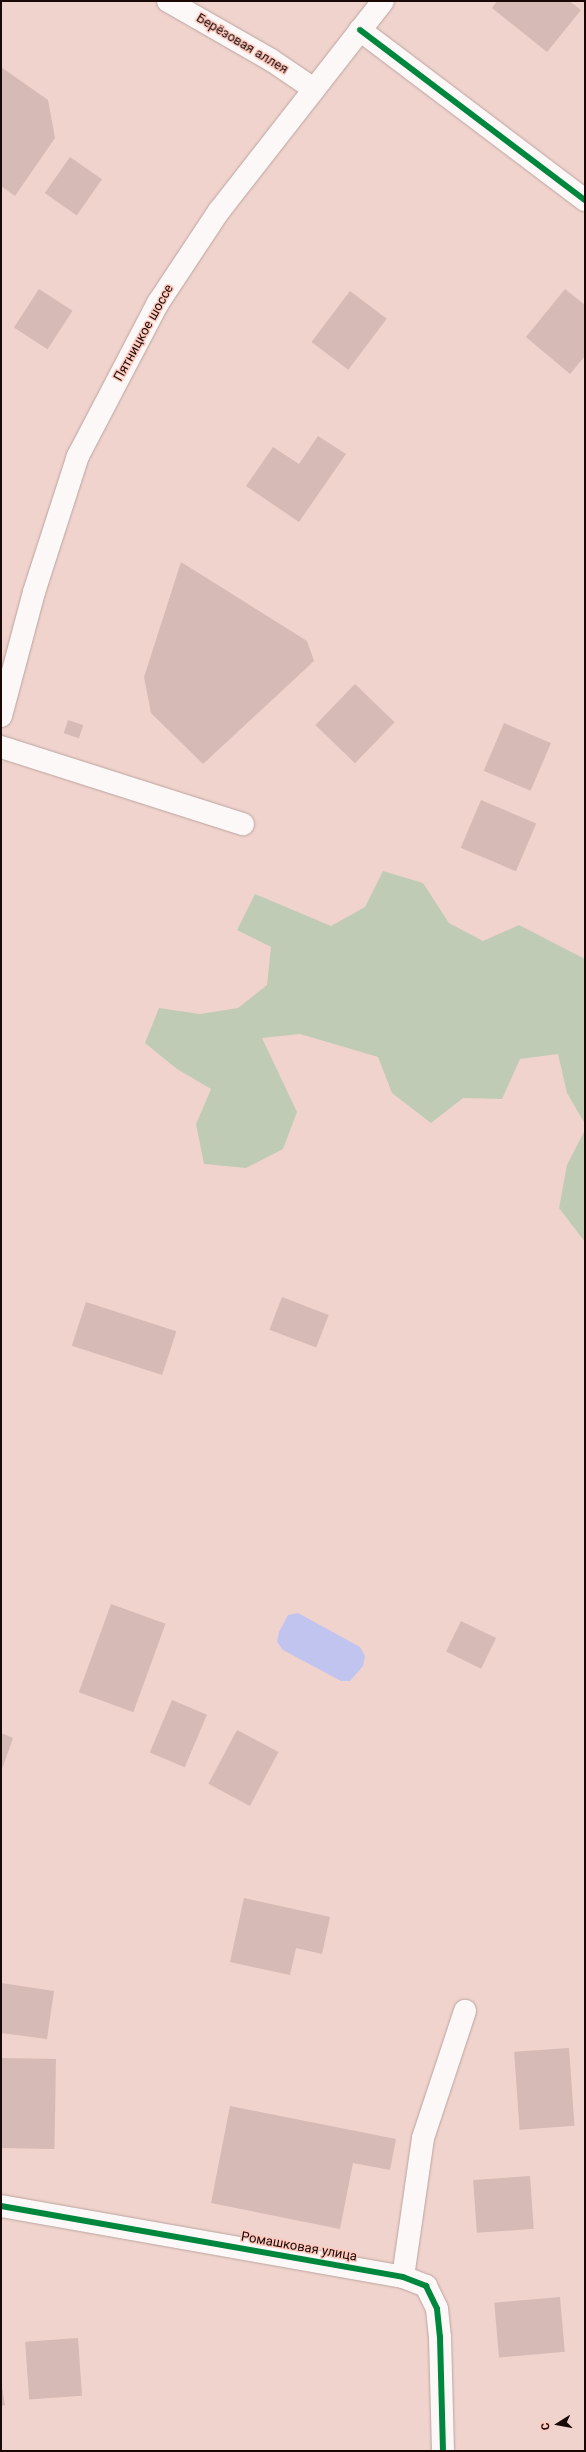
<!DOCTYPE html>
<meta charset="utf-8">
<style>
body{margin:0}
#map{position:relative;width:586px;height:2452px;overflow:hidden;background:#f0d3cd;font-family:Roboto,sans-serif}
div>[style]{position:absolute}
.green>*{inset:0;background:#c0cbb6}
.water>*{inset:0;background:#c1c4ef}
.building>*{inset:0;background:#d5bab5;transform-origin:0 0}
.roads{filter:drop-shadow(0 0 1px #baa49f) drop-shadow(0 0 1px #baa49f)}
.minor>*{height:22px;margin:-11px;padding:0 11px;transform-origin:11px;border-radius:11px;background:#fdf8f8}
.major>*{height:22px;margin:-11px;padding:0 11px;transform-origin:11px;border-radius:11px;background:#fdf8f8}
.cycleway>*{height:6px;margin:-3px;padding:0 3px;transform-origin:3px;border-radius:3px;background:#00873e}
span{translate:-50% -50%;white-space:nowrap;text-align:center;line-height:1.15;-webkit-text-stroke:3px #ffcabe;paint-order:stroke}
.street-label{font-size:13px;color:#190805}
.frame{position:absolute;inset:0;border:2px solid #190805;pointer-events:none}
.north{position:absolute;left:538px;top:2404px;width:40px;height:40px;-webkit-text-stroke:3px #ffcabe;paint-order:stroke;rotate:259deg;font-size:11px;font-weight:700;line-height:16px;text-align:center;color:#190805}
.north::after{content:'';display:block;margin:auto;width:14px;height:18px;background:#190805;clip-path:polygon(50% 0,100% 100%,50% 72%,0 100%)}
</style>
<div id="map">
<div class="green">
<i style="clip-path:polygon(383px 871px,423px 883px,449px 923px,483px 941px,519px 925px,585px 959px,585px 1124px,567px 1093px,558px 1054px,520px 1059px,502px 1099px,463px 1098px,431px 1123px,392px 1093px,378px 1057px,300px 1034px,262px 1038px,297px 1112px,283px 1149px,246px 1168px,204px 1164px,196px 1124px,211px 1089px,177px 1069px,145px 1043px,159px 1008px,200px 1014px,238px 1008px,267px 985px,271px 947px,237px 930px,255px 894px,331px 926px,365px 907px)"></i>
<i style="clip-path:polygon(585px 1130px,585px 1242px,559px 1208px,567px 1165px)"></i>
</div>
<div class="water">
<i style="clip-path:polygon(298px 1613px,360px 1647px,365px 1656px,363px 1666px,350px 1681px,341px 1681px,283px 1650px,277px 1642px,279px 1632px,288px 1615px)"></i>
</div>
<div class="building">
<i style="clip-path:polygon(497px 1px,569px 1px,581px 10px,547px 52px,492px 8px)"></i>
<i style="clip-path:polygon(1px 67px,48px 100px,55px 138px,15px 196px,1px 186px)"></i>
<i style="left:70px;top:157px;width:39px;height:44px;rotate:35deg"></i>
<i style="left:39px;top:289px;width:40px;height:46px;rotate:33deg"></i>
<i style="clip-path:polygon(565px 289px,585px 305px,585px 356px,570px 374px,526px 337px)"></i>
<i style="left:350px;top:291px;width:46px;height:64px;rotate:37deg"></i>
<i style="clip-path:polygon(318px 436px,346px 454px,299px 522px,246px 486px,273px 447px,299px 464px)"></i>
<i style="clip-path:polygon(181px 562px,307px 641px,314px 661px,203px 764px,151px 713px,144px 677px)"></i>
<i style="left:355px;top:684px;width:55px;height:57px;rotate:44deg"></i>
<i style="left:68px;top:720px;width:16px;height:14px;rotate:18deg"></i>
<i style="left:504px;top:723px;width:51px;height:52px;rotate:23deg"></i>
<i style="left:481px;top:800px;width:60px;height:52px;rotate:23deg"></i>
<i style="left:282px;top:1297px;width:50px;height:35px;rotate:21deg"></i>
<i style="left:86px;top:1302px;width:95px;height:46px;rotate:18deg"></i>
<i style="left:111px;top:1604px;width:58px;height:94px;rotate:20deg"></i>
<i style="left:461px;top:1621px;width:39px;height:34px;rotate:26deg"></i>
<i style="left:172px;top:1700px;width:38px;height:57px;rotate:23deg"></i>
<i style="left:237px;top:1730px;width:47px;height:61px;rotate:28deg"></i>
<i style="clip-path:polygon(1px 1733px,13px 1738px,1px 1772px)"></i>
<i style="clip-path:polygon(244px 1898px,330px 1917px,322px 1954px,296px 1948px,290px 1975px,230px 1962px)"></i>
<i style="clip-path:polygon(1px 1983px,54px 1991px,47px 2039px,1px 2033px)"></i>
<i style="left:569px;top:2048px;width:78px;height:55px;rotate:86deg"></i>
<i style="left:1px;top:2058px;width:55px;height:90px;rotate:1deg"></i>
<i style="clip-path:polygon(230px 2106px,396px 2139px,390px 2170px,353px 2163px,340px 2229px,211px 2203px)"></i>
<i style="left:530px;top:2176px;width:53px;height:57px;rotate:86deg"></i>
<i style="left:560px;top:2297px;width:55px;height:66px;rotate:85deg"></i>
<i style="left:78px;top:2338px;width:58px;height:53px;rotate:86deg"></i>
<i style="clip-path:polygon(2px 2387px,5px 2405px,1px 2406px,1px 2388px)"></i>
</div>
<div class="roads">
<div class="minor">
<i style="left:360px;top:30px;width:282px;rotate:37.1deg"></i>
<i style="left:1px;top:747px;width:254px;rotate:17.7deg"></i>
<i style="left:1px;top:2206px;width:408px;rotate:10deg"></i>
<i style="left:403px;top:2277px;width:25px;rotate:21deg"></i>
<i style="left:426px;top:2286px;width:25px;rotate:64deg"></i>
<i style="left:437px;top:2309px;width:28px;rotate:84deg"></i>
<i style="left:440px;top:2337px;width:114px;rotate:88.5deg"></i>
<i style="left:403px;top:2277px;width:140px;rotate:-81.8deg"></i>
<i style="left:423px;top:2138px;width:134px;rotate:-71.7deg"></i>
</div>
<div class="major">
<i style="left:168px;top:1px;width:119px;rotate:29.8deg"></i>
<i style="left:271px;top:60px;width:52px;rotate:34deg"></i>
<i style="left:1px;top:716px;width:128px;rotate:-75.1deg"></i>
<i style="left:34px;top:592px;width:143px;rotate:-72.1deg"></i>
<i style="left:78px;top:456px;width:173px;rotate:-62.4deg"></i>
<i style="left:158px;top:303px;width:110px;rotate:-56.5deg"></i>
<i style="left:219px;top:211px;width:266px;rotate:-52deg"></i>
</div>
</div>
<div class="cycleway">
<i style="left:360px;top:30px;width:282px;rotate:37.1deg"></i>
<i style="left:1px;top:2206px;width:408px;rotate:10deg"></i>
<i style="left:403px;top:2277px;width:25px;rotate:21deg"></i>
<i style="left:426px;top:2286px;width:25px;rotate:64deg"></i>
<i style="left:437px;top:2309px;width:28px;rotate:84deg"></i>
<i style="left:440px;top:2337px;width:114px;rotate:88.5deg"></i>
</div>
<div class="street-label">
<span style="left:242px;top:44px;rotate:31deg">Берёзовая аллея</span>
<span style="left:144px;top:333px;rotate:-61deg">Пятницкое шоссе</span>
<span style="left:299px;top:2247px;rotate:10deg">Ромашковая улица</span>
</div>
<div class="frame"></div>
<div class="north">С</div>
</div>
